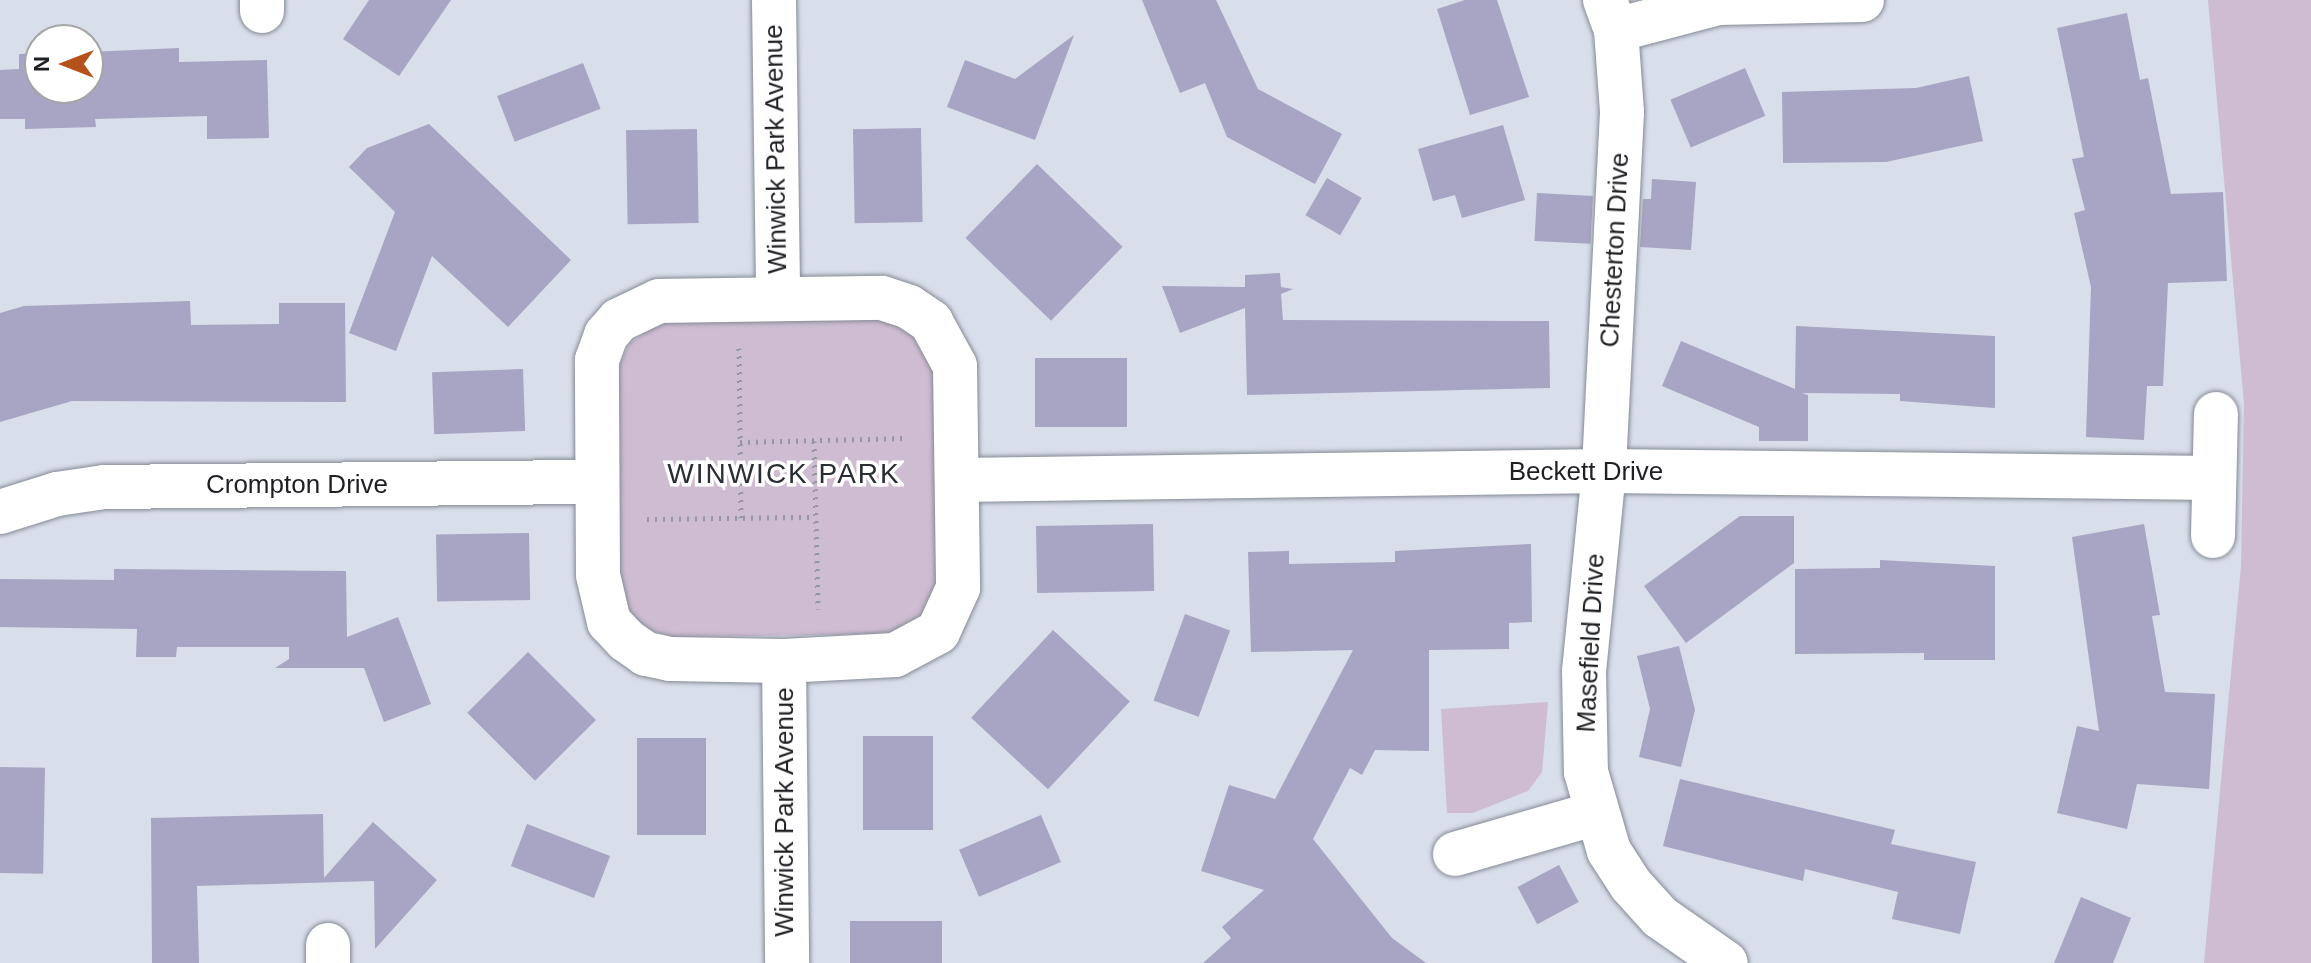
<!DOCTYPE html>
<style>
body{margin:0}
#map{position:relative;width:2311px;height:963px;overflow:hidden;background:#d8deea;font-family:Arial,sans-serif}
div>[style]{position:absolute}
.green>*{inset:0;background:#cebcd2}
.building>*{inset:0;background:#a8a4c3;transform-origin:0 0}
.path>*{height:5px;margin-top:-2.5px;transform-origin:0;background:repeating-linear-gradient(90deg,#9397a0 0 2px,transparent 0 8px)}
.roads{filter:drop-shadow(0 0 2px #858b95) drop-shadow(0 0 2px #858b95)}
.minor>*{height:44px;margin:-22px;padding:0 22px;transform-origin:22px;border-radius:22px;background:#fff}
span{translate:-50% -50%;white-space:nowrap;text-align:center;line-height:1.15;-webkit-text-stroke:7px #fff;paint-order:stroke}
.street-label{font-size:26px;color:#1d1f23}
.neighbourhood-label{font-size:28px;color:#292d36;letter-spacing:2px}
.north{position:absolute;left:24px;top:24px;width:80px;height:80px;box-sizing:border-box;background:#fff;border:2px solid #a5a5a7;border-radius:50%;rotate:270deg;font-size:22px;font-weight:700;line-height:32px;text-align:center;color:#1d1f23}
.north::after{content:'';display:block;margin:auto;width:28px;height:36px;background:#b5521b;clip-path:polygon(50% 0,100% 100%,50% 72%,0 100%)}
</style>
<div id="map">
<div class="green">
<i style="clip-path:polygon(2208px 0,2311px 0,2311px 963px,2204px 963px,2241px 566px,2244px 404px)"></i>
<i style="clip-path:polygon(885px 320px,909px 328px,933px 358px,939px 576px,932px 602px,917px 622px,887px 634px,674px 637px,648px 630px,630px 611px,620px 583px,618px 368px,630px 343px,660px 323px,674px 321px)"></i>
<i style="clip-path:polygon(1548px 702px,1542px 772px,1528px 791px,1473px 813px,1447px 813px,1441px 709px)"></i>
</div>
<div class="building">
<i style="clip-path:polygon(369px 0,451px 0,399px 76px,343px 39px)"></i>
<i style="clip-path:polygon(1142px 0,1216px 0,1258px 89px,1342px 134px,1315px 184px,1227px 137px,1205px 83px,1180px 93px)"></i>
<i style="clip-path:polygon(1465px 0,1497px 0,1529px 97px,1470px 115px,1437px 9px)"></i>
<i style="clip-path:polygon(2127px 13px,2140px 80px,2148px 78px,2171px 194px,2223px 192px,2227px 281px,2168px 283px,2163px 386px,2147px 386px,2144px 440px,2086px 437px,2091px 287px,2074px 213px,2085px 210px,2072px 159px,2084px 157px,2057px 28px)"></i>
<i style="clip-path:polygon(1074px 35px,1035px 140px,947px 107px,965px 60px,1015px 79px)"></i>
<i style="clip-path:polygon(179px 48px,179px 62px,267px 60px,269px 138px,207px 139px,207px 116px,95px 119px,96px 127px,25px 129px,25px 119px,0 119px,0 70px,19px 69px,19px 54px,40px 53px,40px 88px,88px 88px,88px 52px)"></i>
<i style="left:583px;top:63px;width:49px;height:92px;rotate:69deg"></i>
<i style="left:1745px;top:68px;width:52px;height:81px;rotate:67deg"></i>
<i style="clip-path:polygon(1969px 76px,1983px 141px,1886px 162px,1783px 163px,1782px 92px,1916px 88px)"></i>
<i style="clip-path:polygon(429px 124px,571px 260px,508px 327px,432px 256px,396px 351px,349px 333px,395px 212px,349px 167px,367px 148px)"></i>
<i style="clip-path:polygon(1503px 125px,1525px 200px,1462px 218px,1455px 195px,1433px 201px,1418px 149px)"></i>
<i style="left:921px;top:128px;width:94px;height:68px;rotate:89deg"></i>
<i style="left:697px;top:129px;width:94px;height:71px;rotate:89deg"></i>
<i style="left:1037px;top:164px;width:119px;height:103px;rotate:44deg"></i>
<i style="left:1327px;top:178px;width:40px;height:43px;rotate:30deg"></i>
<i style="clip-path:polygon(1652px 179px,1696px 182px,1691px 250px,1640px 247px,1643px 199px,1651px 199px)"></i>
<i style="left:1537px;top:193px;width:56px;height:48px;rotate:3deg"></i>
<i style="clip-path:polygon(1280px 273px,1281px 287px,1293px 289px,1281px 294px,1283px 320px,1549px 321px,1550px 388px,1247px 395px,1245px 308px,1180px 333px,1162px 286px,1245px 287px,1245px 275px)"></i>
<i style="clip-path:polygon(190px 301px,191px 325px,279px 324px,279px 303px,345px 303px,346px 402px,72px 401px,0 422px,0 313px,24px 306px)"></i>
<i style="clip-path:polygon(1796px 326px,1995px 336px,1995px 408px,1900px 401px,1900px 394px,1802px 393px,1808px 395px,1808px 441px,1759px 441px,1759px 427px,1662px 386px,1681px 341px,1795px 389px)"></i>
<i style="left:1127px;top:358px;width:69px;height:92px;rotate:90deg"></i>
<i style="left:523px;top:369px;width:62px;height:91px;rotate:88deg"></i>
<i style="clip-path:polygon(1740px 516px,1794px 516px,1794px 563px,1686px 643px,1644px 586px)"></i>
<i style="left:1153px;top:524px;width:67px;height:117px;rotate:89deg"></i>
<i style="clip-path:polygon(2144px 524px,2160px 615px,2152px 616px,2165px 692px,2215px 694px,2209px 789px,2137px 784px,2127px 829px,2057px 813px,2077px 726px,2099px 731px,2072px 537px)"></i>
<i style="left:529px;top:533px;width:67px;height:93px;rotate:89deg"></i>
<i style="clip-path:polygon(1531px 544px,1532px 622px,1509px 623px,1509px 649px,1429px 650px,1429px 751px,1375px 750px,1362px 775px,1350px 768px,1313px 839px,1392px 938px,1426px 963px,1203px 963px,1231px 938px,1222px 927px,1264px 890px,1201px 871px,1229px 785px,1275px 799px,1353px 650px,1251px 652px,1248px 552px,1289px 551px,1289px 564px,1395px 562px,1395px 551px)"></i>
<i style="clip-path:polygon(1880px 560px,1995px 566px,1995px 660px,1924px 660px,1924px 653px,1795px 654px,1795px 569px,1880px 568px)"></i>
<i style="clip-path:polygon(114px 569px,346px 571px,347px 637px,398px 617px,431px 704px,384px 722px,364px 668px,275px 668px,289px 659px,289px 647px,177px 647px,176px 657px,136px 657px,137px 629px,0 627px,0 579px,114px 580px)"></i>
<i style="left:1185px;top:614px;width:48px;height:92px;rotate:20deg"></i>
<i style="left:1053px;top:630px;width:105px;height:120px;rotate:43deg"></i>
<i style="clip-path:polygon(1679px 646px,1695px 710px,1681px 767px,1639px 757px,1650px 709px,1637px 656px)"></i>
<i style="left:528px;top:652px;width:96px;height:86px;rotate:45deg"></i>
<i style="left:863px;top:736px;width:70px;height:94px"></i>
<i style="left:637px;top:738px;width:69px;height:97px"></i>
<i style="left:0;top:767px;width:45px;height:106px;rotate:1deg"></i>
<i style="clip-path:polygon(1680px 779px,1895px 830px,1891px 844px,1976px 862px,1960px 934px,1892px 919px,1898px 892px,1805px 869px,1803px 881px,1663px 846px)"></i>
<i style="clip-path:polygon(323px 814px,324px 878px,373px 822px,437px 880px,375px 949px,374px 881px,197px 886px,199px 963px,152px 963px,151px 818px)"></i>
<i style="left:1041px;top:815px;width:51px;height:89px;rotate:67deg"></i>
<i style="left:527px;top:824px;width:89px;height:45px;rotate:21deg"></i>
<i style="left:1559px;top:865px;width:42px;height:47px;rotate:62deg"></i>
<i style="clip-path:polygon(2081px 897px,2131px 918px,2113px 963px,2054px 963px)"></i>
<i style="left:942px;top:921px;width:42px;height:92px;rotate:90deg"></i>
</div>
<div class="path">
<i style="left:739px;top:348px;width:170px;rotate:89.3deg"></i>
<i style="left:814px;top:441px;width:168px;rotate:88.6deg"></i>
<i style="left:740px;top:442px;width:168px;rotate:-1.4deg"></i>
<i style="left:647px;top:519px;width:168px;rotate:-0.7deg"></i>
</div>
<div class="roads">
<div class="minor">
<i style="left:262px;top:0;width:11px;rotate:90deg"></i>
<i style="left:774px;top:0;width:298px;rotate:89.2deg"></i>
<i style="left:1605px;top:0;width:32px;rotate:70deg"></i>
<i style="left:1616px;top:30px;width:82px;rotate:85.8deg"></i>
<i style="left:1622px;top:112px;width:359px;rotate:92.9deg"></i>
<i style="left:1604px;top:471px;width:201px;rotate:95.7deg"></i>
<i style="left:1584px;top:671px;width:101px;rotate:88.9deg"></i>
<i style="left:1586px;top:772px;width:82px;rotate:73.8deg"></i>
<i style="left:1609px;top:851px;width:40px;rotate:57.1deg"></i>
<i style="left:1631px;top:885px;width:43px;rotate:47.8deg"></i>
<i style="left:1660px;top:917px;width:80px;rotate:34.9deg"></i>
<i style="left:1616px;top:30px;width:106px;rotate:-14.8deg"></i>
<i style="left:1718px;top:3px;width:144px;rotate:-1.2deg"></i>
<i style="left:882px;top:298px;width:28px;rotate:18deg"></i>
<i style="left:909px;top:307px;width:27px;rotate:34deg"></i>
<i style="left:931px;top:322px;width:50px;rotate:61.4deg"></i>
<i style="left:955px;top:366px;width:222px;rotate:89.2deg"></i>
<i style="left:958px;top:588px;width:48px;rotate:114.4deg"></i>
<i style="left:938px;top:632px;width:49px;rotate:151.9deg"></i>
<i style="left:895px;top:655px;width:111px;rotate:176.9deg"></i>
<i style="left:784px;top:661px;width:114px;rotate:-179deg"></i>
<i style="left:670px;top:659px;width:25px;rotate:-168deg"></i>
<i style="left:646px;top:654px;width:24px;rotate:-145deg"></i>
<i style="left:626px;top:640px;width:25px;rotate:-133deg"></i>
<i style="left:609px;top:622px;width:48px;rotate:-103.2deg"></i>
<i style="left:598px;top:575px;width:215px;rotate:-90.3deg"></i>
<i style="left:597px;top:360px;width:27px;rotate:-70deg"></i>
<i style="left:606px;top:335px;width:20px;rotate:-49deg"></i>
<i style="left:619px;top:320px;width:44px;rotate:-25.4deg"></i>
<i style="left:659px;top:301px;width:223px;rotate:-0.8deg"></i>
<i style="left:959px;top:480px;width:645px;rotate:-0.8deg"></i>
<i style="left:1604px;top:471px;width:610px;rotate:0.66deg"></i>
<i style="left:0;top:512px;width:60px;rotate:-17.5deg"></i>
<i style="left:57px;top:494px;width:48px;rotate:-8.5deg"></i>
<i style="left:104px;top:487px;width:493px;rotate:-0.6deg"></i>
<i style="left:2213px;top:536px;width:122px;rotate:-88.6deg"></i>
<i style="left:784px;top:661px;width:302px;rotate:89.4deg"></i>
<i style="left:1455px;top:854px;width:145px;rotate:-16.1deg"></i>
<i style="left:328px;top:945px;width:18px;rotate:90deg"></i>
</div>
</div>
<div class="street-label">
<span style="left:776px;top:149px;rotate:-91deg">Winwick Park Avenue</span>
<span style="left:1615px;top:250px;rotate:-87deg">Chesterton Drive</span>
<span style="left:1586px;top:472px">Beckett Drive</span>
<span style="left:297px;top:485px">Crompton Drive</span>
<span style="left:1591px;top:643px;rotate:-87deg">Masefield Drive</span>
<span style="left:785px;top:812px;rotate:-90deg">Winwick Park Avenue</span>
</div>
<div class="neighbourhood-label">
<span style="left:784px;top:474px">WINWICK PARK</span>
</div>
<div class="north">N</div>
</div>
